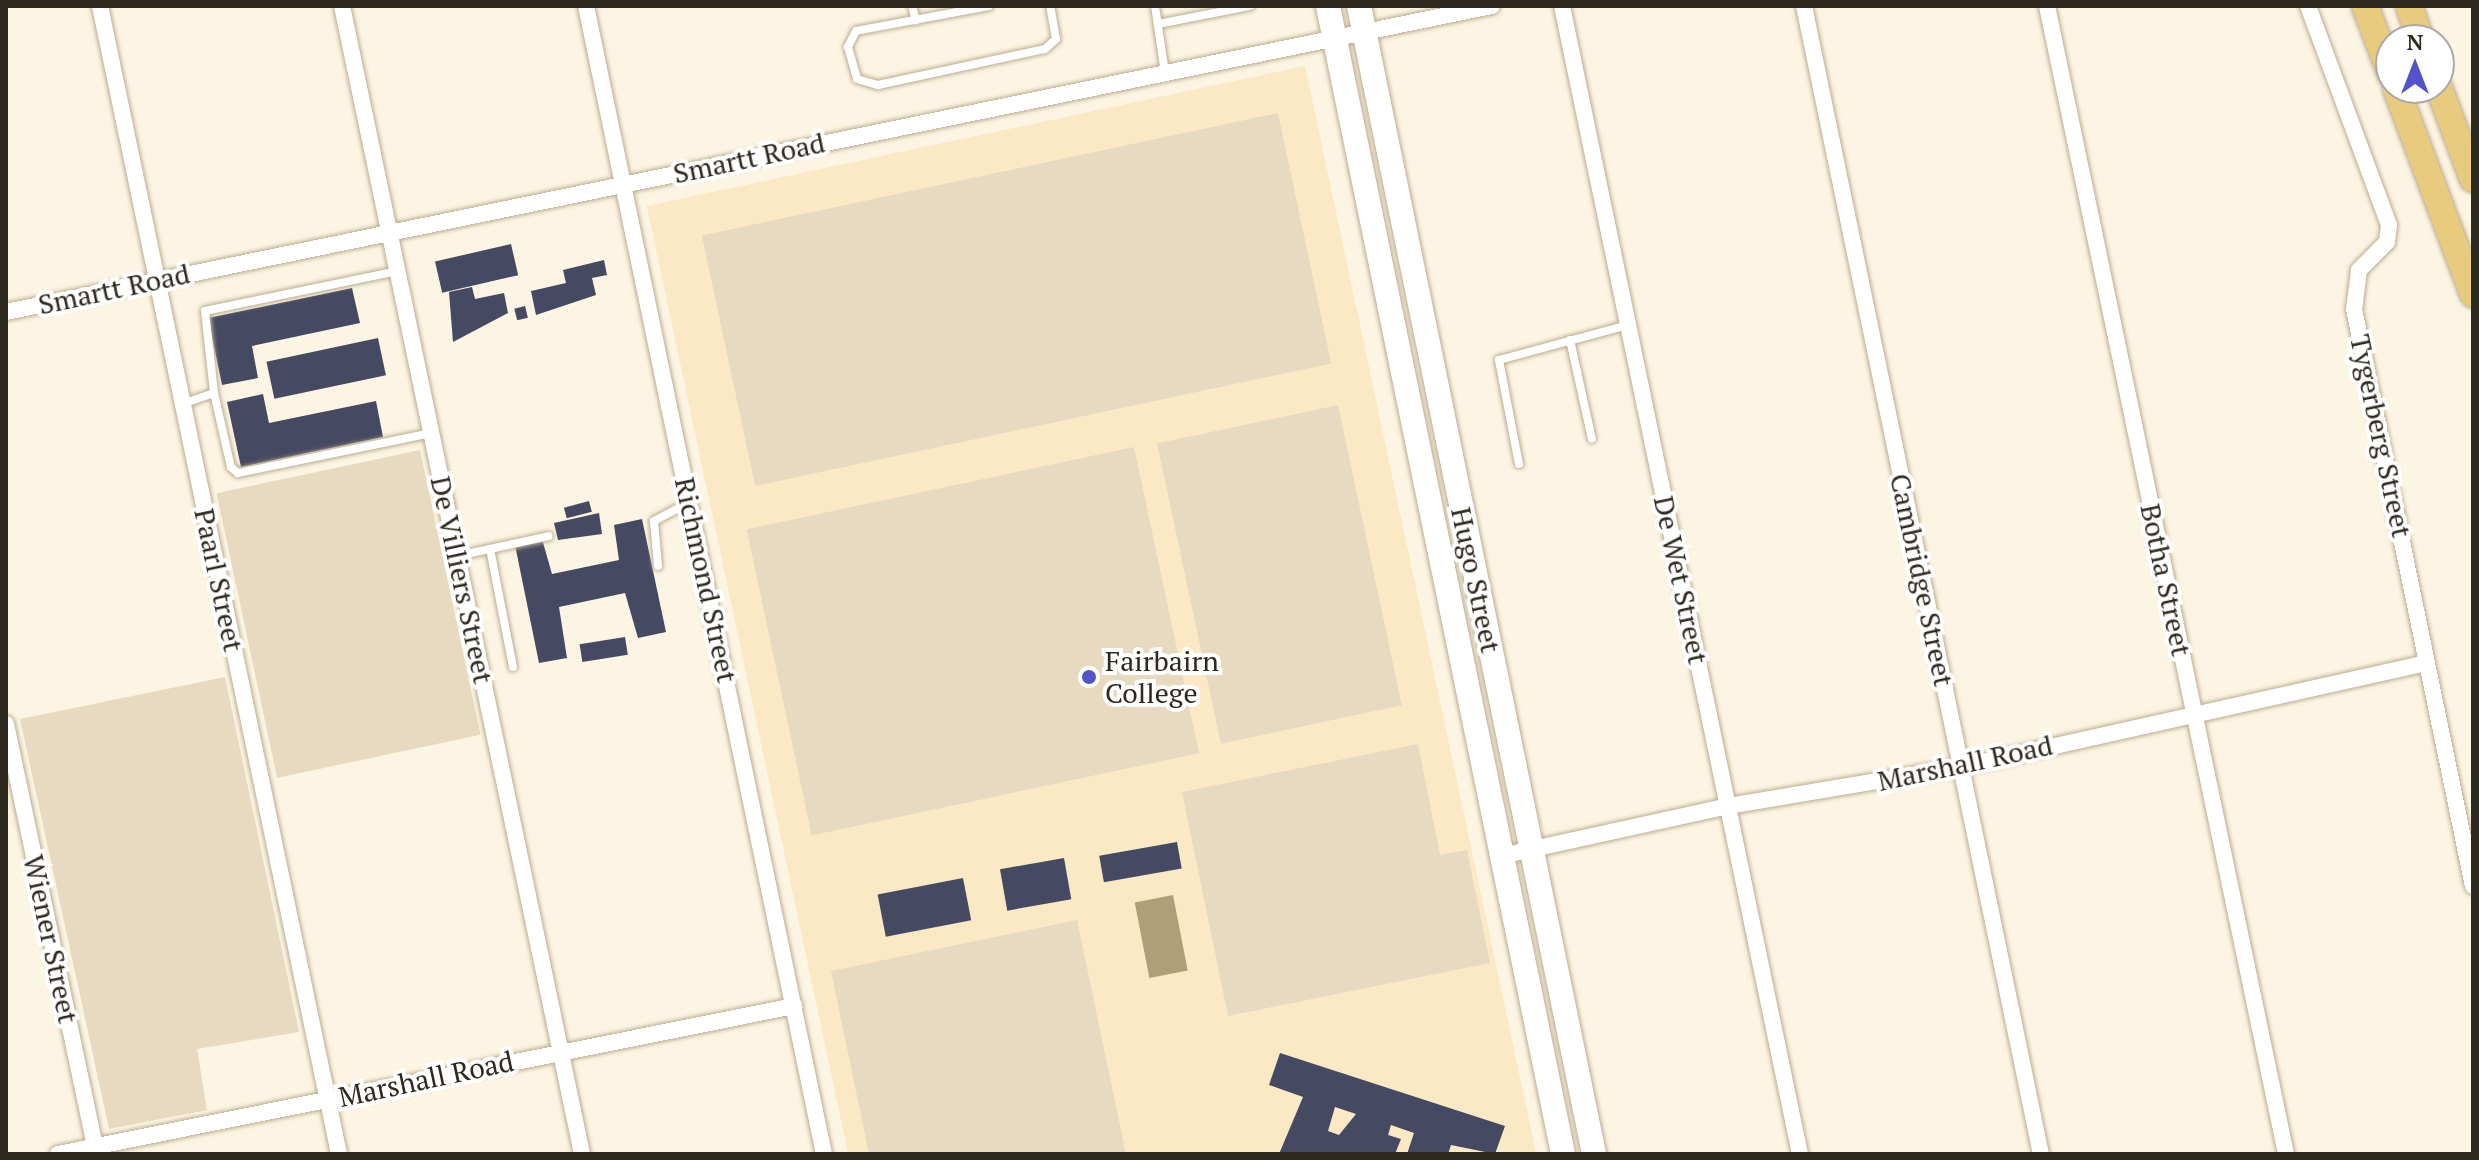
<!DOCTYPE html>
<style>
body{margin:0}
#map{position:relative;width:2479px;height:1160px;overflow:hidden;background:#fdf5e3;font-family:"PT Serif",serif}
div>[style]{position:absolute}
.built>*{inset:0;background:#fbe9c5;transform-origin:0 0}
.green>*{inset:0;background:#e7dac0;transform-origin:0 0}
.water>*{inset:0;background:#b09e78;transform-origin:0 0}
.building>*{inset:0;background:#464962;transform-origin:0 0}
.roads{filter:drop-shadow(0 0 2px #baac91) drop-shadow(0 0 2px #baac91)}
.lane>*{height:8px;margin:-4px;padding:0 4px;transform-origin:4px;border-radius:4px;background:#fff}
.street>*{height:16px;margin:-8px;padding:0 8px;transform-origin:8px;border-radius:8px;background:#fff}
.secondary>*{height:24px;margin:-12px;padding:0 12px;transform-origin:12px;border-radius:12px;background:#fff}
.primary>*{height:26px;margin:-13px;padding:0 13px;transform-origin:13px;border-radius:13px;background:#e8cb7f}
.dots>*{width:22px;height:22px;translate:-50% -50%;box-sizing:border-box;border:4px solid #fff;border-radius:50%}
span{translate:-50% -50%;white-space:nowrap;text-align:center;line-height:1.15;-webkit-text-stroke:8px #fff;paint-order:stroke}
.street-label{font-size:28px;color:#2e291e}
.poi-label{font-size:28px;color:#2e291e}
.left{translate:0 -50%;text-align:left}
.frame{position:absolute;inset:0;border:8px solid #2e291e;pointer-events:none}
.north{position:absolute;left:2375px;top:24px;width:80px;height:80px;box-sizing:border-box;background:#fff;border:2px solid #aba9a5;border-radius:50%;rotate:0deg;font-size:22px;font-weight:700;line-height:32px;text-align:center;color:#2e291e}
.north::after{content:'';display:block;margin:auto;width:28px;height:36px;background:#5553ca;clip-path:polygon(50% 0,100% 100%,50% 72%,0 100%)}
</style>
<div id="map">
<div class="built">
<i style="left:1305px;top:66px;width:1111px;height:673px;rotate:78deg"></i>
</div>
<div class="green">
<i style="left:1278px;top:113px;width:256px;height:589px;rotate:78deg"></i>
<i style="left:1338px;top:405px;width:307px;height:185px;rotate:78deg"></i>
<i style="left:1134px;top:447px;width:313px;height:396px;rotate:78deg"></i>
<i style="left:420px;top:450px;width:291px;height:208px;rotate:78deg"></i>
<i style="clip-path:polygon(225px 677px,299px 1032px,197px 1049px,207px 1110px,109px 1129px,20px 719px)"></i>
<i style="clip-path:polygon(1418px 744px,1440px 855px,1467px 850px,1490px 963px,1228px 1016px,1182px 792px)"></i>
<i style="clip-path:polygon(1077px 920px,1126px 1154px,869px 1154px,831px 971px)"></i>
</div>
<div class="water">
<i style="left:1173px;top:895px;width:77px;height:39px;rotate:79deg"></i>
</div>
<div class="building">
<i style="left:511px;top:244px;width:32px;height:78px;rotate:77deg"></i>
<i style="clip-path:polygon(604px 260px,607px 275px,592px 278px,596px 295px,536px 315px,531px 291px,566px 283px,563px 270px)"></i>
<i style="clip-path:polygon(472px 287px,475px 299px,504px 293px,508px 313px,453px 342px,449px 292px)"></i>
<i style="clip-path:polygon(352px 288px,360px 323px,252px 346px,258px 378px,222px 385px,208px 318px)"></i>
<i style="left:525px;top:306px;width:12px;height:11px;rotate:76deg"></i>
<i style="left:378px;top:338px;width:38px;height:114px;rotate:78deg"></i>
<i style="clip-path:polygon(263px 394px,269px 423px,376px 401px,383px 437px,241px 467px,227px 402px)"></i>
<i style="left:589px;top:501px;width:11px;height:26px;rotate:75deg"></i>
<i style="clip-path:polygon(599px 513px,602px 534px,558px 540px,554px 523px)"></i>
<i style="clip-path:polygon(642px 519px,666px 632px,638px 638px,625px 593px,559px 607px,567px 658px,539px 663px,515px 545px,542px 539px,552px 574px,619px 560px,614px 525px)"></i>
<i style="left:625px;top:637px;width:18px;height:46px;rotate:81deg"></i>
<i style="left:1177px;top:842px;width:27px;height:79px;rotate:80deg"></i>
<i style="left:1064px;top:858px;width:42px;height:65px;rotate:80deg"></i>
<i style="left:963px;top:878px;width:43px;height:87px;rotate:79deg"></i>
<i style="clip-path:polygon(evenodd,1280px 1053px,1505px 1126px,1495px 1154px,1451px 1145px,1448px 1154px,1407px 1154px,1414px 1133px,1391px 1125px,1388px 1135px,1401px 1139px,1395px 1154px,1279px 1154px,1303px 1097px,1269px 1085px,1280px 1053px,1335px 1107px,1356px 1114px,1339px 1135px,1328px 1131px,1335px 1107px)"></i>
</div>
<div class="roads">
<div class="lane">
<i style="left:912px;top:6px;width:15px;rotate:74deg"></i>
<i style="left:989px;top:6px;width:135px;rotate:169.4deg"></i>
<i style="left:856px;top:31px;width:18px;rotate:117deg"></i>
<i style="left:848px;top:47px;width:33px;rotate:74deg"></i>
<i style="left:857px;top:79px;width:22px;rotate:16deg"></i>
<i style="left:878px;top:85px;width:171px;rotate:-12.2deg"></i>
<i style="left:1045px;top:49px;width:15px;rotate:-42deg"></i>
<i style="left:1056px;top:39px;width:34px;rotate:-100deg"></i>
<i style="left:1155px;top:6px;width:68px;rotate:81.5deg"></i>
<i style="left:1158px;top:24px;width:94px;rotate:-11.1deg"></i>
<i style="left:398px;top:271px;width:197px;rotate:168.3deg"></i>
<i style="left:205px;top:311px;width:82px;rotate:83.7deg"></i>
<i style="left:214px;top:393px;width:76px;rotate:77.1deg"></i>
<i style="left:231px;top:467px;width:9px;rotate:41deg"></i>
<i style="left:238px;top:473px;width:197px;rotate:-11.7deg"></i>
<i style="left:1570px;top:340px;width:101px;rotate:77.5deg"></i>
<i style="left:182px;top:404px;width:34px;rotate:-19deg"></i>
<i style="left:1519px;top:464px;width:106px;rotate:-100.9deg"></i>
<i style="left:1499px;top:360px;width:134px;rotate:-15.2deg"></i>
<i style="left:457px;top:556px;width:34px;rotate:-12deg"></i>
<i style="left:658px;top:566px;width:45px;rotate:-95.1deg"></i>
<i style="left:654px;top:521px;width:40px;rotate:-28deg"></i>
<i style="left:513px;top:667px;width:120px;rotate:-101deg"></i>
<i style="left:490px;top:549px;width:60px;rotate:-12.4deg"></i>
</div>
<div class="street">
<i style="left:100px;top:6px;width:1173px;rotate:78.24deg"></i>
<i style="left:342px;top:6px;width:1173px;rotate:78.19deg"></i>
<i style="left:586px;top:6px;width:1172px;rotate:78.29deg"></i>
<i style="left:1562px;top:6px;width:1172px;rotate:78.29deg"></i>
<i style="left:1804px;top:6px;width:1172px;rotate:78.34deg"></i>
<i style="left:2047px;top:6px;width:1173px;rotate:78.24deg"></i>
<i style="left:2308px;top:6px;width:233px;rotate:69.7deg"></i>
<i style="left:2389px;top:225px;width:17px;rotate:97deg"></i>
<i style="left:2387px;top:242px;width:40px;rotate:135deg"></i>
<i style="left:2359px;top:270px;width:39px;rotate:97deg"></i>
<i style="left:2354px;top:309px;width:589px;rotate:78.35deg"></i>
<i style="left:6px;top:312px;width:1517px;rotate:-11.64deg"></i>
<i style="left:6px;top:724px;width:440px;rotate:78.1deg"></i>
<i style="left:1501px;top:856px;width:232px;rotate:-12.4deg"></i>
<i style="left:1728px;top:806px;width:236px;rotate:-9.5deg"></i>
<i style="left:1961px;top:767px;width:477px;rotate:-12.6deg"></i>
<i style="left:58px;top:1154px;width:751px;rotate:-11.37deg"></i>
</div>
<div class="secondary">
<i style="left:1328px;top:6px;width:1172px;rotate:78.43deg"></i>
<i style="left:1359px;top:6px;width:1172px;rotate:78.43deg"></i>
</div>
<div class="primary">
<i style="left:2365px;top:6px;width:73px;rotate:69.1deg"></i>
<i style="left:2409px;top:6px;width:36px;rotate:71deg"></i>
<i style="left:2396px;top:88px;width:220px;rotate:69.5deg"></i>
<i style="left:2439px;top:88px;width:97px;rotate:69.5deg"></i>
</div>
</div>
<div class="dots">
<i style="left:1089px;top:677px;background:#5553ca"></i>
</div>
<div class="street-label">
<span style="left:749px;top:158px;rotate:-12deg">Smartt Road</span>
<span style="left:114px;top:289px;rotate:-12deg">Smartt Road</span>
<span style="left:2381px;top:436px;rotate:78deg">Tygerberg Street</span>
<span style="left:219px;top:580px;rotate:78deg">Paarl Street</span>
<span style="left:462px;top:580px;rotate:78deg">De Villiers Street</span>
<span style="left:706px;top:580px;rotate:78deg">Richmond Street</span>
<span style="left:1476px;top:580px;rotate:78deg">Hugo Street</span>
<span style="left:1681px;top:580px;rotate:78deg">De Wet Street</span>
<span style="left:1922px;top:580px;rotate:78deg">Cambridge Street</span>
<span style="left:2166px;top:580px;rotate:78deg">Botha Street</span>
<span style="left:1965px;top:763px;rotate:-12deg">Marshall Road</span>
<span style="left:51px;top:939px;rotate:78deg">Wiener Street</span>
<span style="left:426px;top:1079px;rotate:-12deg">Marshall Road</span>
</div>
<div class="poi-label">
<span class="left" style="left:1105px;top:677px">Fairbairn<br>College</span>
</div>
<div class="frame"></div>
<div class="north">N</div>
</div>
